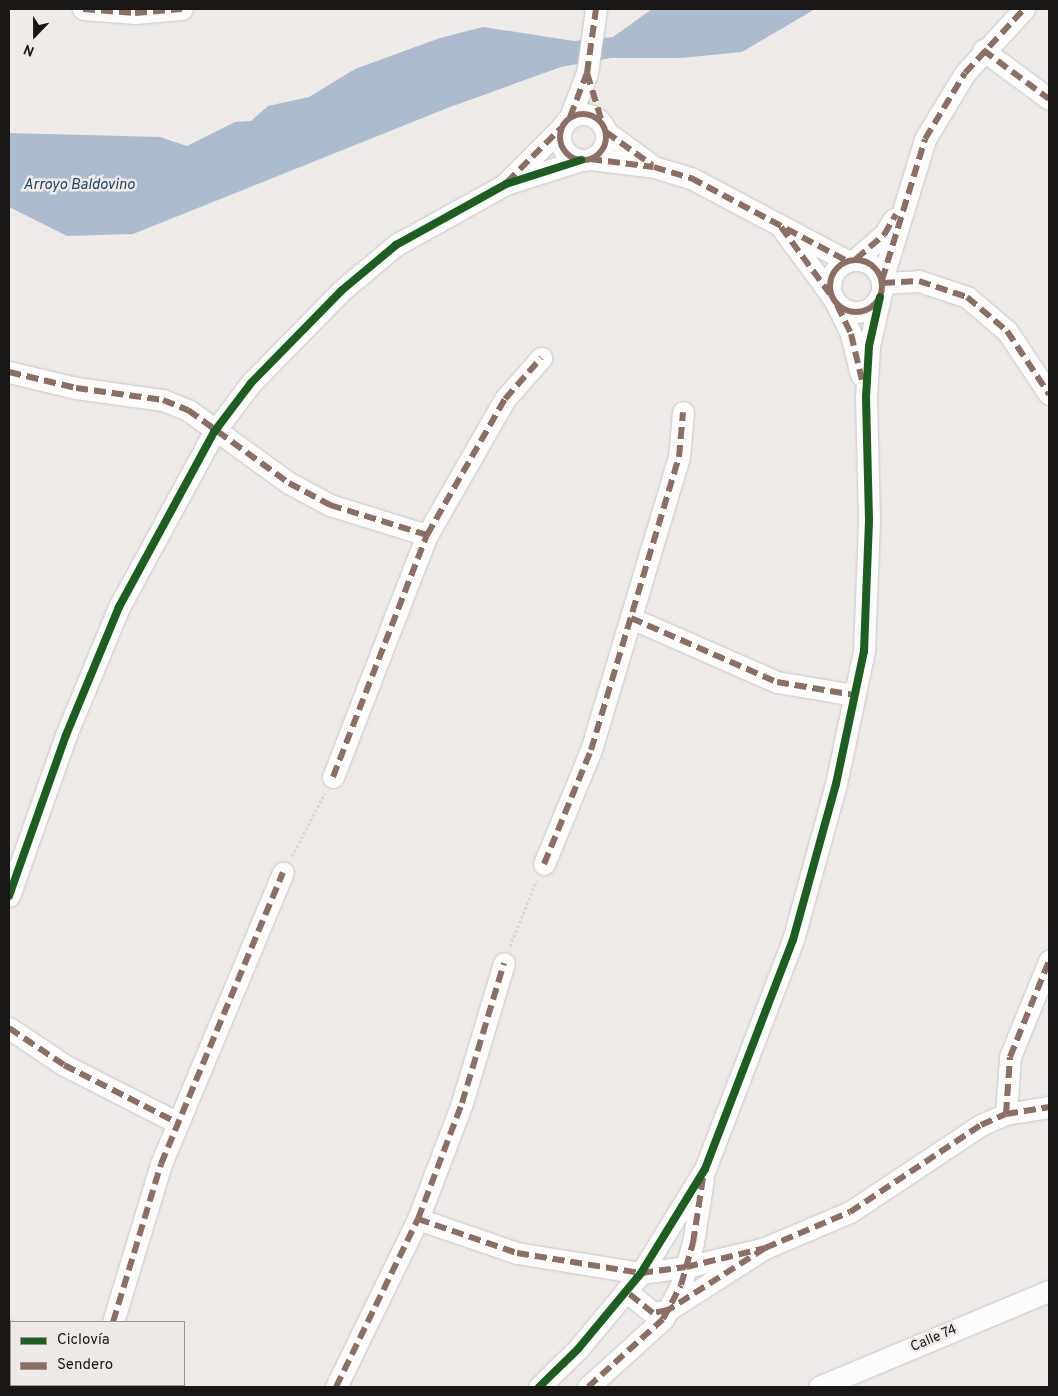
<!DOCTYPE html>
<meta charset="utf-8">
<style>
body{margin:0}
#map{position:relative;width:1058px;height:1396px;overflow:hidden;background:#eeebe9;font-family:Overpass,sans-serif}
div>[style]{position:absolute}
.water>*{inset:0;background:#acbcce}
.path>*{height:3px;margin-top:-1.5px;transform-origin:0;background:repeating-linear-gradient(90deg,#d9d7d7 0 2.5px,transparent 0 5px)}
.roads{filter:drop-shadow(0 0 1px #c9c7c5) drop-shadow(0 0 1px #c9c7c5)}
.street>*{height:21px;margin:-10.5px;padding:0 10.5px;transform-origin:10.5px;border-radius:10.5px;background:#fcfcfc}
.street>.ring{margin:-10.5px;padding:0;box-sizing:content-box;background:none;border:21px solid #fcfcfc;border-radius:50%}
.quiet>*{height:6px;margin-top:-3px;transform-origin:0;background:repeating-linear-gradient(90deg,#8d6e63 0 12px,transparent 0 18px)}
.quiet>.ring{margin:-3px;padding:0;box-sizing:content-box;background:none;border:6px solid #8d6e63;border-radius:50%}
.cycleway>*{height:8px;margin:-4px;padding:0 4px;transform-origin:4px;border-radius:4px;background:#1b5e20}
span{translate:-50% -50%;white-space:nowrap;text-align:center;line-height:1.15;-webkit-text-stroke:5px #efeae8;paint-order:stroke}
.street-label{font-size:14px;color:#191716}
.water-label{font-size:15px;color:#1d4469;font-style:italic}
.frame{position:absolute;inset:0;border:10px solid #191716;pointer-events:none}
.legend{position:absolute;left:10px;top:1321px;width:175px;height:65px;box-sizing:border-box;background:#efeae8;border:1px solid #999694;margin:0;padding:6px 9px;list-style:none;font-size:15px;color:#191716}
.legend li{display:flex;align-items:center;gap:10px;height:25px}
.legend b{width:25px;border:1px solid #999694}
.north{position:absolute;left:10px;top:10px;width:50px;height:50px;-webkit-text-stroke:4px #efeae8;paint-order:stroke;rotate:202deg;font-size:14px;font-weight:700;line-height:20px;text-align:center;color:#191716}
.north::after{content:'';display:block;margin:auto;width:18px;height:22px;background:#191716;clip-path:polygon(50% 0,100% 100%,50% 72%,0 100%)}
</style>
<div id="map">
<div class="water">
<i style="clip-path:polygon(652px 9px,815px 9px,742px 52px,681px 58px,611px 58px,561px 67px,450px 107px,133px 234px,67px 236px,9px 207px,9px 133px,160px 137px,187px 146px,235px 122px,251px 121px,268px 106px,309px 97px,355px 69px,440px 38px,483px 27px,574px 41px,613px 37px)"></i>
</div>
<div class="path">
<i style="left:292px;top:856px;width:71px;rotate:-62.4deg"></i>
<i style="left:510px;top:946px;width:71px;rotate:-67.8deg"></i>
</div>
<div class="roads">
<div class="street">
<i style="left:83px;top:9px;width:52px;rotate:4.4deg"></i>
<i style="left:135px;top:13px;width:47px;rotate:-4.9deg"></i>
<i style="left:983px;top:50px;width:82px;rotate:36.6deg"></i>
<i class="ring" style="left:560px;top:114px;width:25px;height:25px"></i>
<i style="left:570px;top:117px;width:47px;rotate:-68.9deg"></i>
<i style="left:587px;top:73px;width:65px;rotate:-82deg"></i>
<i style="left:606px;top:132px;width:54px;rotate:36deg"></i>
<i style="left:590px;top:159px;width:64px;rotate:7.1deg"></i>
<i style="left:654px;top:167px;width:39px;rotate:17deg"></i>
<i style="left:691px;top:178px;width:177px;rotate:28deg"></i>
<i style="left:506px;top:183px;width:78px;rotate:-45deg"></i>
<i style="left:784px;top:231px;width:81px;rotate:53.6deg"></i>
<i style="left:856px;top:259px;width:37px;rotate:-41deg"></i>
<i style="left:884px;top:235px;width:19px;rotate:-58deg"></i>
<i class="ring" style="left:830px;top:260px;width:31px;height:31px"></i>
<i style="left:882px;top:280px;width:147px;rotate:-73deg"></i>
<i style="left:925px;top:139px;width:77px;rotate:-58.8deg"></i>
<i style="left:965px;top:73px;width:87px;rotate:-47.3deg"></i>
<i style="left:883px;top:283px;width:36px;rotate:-3deg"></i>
<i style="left:919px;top:281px;width:51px;rotate:18.4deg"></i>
<i style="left:967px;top:297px;width:52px;rotate:40.4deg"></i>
<i style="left:1007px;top:331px;width:76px;rotate:56.3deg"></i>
<i style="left:836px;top:303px;width:34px;rotate:64deg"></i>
<i style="left:851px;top:334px;width:42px;rotate:76.3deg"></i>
<i style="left:9px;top:372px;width:69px;rotate:13.4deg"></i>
<i style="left:76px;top:388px;width:88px;rotate:7.9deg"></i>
<i style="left:163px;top:400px;width:27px;rotate:22deg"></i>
<i style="left:188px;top:410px;width:125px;rotate:35.9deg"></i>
<i style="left:289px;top:483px;width:47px;rotate:28.2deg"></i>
<i style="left:330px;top:505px;width:102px;rotate:17.2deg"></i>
<i style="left:631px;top:618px;width:159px;rotate:23.7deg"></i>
<i style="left:777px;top:682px;width:78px;rotate:9.6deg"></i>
<i style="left:333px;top:777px;width:260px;rotate:-68.8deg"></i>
<i style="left:427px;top:535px;width:157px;rotate:-60.2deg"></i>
<i style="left:505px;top:399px;width:55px;rotate:-48.7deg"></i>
<i style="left:544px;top:864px;width:123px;rotate:-67.6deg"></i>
<i style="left:591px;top:750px;width:306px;rotate:-73.3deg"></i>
<i style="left:679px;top:457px;width:45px;rotate:-84.9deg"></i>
<i style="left:9px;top:896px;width:171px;rotate:-70.5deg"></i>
<i style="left:66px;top:735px;width:139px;rotate:-67.5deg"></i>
<i style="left:119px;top:607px;width:199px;rotate:-61.5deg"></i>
<i style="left:214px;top:432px;width:61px;rotate:-52.9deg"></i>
<i style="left:251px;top:383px;width:129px;rotate:-45.6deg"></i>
<i style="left:341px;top:291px;width:72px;rotate:-39.9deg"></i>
<i style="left:396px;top:245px;width:126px;rotate:-29deg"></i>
<i style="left:506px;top:184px;width:79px;rotate:-17.7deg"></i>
<i style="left:9px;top:1028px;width:66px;rotate:33.9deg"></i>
<i style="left:64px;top:1065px;width:128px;rotate:27deg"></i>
<i style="left:1006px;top:1114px;width:57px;rotate:-86deg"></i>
<i style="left:1010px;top:1057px;width:104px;rotate:-67.9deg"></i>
<i style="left:418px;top:1219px;width:105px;rotate:19deg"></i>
<i style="left:517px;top:1253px;width:126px;rotate:9.2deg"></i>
<i style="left:641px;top:1273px;width:45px;rotate:-7.6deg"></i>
<i style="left:686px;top:1267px;width:81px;rotate:-13.5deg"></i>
<i style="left:765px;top:1248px;width:115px;rotate:147.4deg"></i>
<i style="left:668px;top:1310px;width:15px;rotate:169deg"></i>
<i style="left:653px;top:1313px;width:35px;rotate:-141deg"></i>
<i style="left:765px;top:1248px;width:92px;rotate:-23deg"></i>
<i style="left:850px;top:1212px;width:157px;rotate:-33.6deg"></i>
<i style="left:981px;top:1125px;width:27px;rotate:-24deg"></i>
<i style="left:1006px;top:1114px;width:44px;rotate:-9.2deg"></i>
<i style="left:113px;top:1322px;width:165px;rotate:-73.1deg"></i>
<i style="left:161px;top:1164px;width:316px;rotate:-67.3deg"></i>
<i style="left:9px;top:1331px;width:8px;rotate:76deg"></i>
<i style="left:26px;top:1385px;width:2px;rotate:63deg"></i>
<i style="left:100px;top:1385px;width:2px;rotate:63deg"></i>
<i style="left:336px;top:1387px;width:187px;rotate:-64deg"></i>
<i style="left:418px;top:1219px;width:124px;rotate:-69.2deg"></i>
<i style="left:462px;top:1103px;width:146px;rotate:-73.3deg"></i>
<i style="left:539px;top:1387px;width:54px;rotate:-44.3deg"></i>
<i style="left:578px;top:1349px;width:99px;rotate:-50.3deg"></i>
<i style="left:641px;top:1273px;width:122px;rotate:-58.4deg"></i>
<i style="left:705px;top:1169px;width:245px;rotate:-69deg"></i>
<i style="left:793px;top:940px;width:162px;rotate:-74.6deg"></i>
<i style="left:836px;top:784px;width:136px;rotate:-78.1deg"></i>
<i style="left:864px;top:651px;width:131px;rotate:-87.8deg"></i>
<i style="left:869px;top:520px;width:123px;rotate:-91.4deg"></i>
<i style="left:866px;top:397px;width:51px;rotate:-86.6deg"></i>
<i style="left:869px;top:346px;width:50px;rotate:-77.3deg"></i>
<i style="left:588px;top:1387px;width:101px;rotate:-42.2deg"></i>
<i style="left:663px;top:1319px;width:38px;rotate:-62deg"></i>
<i style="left:681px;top:1285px;width:44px;rotate:-74.1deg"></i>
<i style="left:693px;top:1243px;width:65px;rotate:-81.1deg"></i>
<i style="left:819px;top:1387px;width:249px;rotate:-22.7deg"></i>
</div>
</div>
<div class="quiet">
<i style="left:83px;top:9px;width:52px;rotate:4.4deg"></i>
<i style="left:135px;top:13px;width:47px;rotate:-4.9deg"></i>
<i style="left:983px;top:50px;width:82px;rotate:36.6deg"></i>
<i style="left:587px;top:73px;width:51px;rotate:73deg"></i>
<i class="ring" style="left:560px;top:114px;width:40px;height:40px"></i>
<i style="left:570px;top:117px;width:47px;rotate:-68.9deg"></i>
<i style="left:587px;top:73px;width:65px;rotate:-82deg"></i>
<i style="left:606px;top:132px;width:57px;rotate:35.7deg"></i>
<i style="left:590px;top:159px;width:64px;rotate:7.1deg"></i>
<i style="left:654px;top:167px;width:39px;rotate:17deg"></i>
<i style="left:691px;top:178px;width:177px;rotate:28deg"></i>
<i style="left:507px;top:182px;width:76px;rotate:-45deg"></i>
<i style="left:781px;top:227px;width:83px;rotate:53.8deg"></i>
<i style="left:856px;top:259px;width:37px;rotate:-41deg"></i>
<i style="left:884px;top:235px;width:24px;rotate:-60deg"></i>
<i class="ring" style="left:830px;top:260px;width:46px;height:46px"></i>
<i style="left:882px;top:280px;width:147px;rotate:-73deg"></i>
<i style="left:925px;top:139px;width:77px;rotate:-58.8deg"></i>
<i style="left:965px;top:73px;width:87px;rotate:-47.3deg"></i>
<i style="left:883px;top:283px;width:36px;rotate:-3deg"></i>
<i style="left:919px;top:281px;width:51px;rotate:18.4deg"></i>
<i style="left:967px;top:297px;width:52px;rotate:40.4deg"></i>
<i style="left:1007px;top:331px;width:76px;rotate:56.3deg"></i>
<i style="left:837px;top:305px;width:32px;rotate:64deg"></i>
<i style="left:851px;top:334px;width:47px;rotate:76.6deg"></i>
<i style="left:9px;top:372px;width:69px;rotate:13.4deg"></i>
<i style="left:76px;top:388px;width:88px;rotate:7.9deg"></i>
<i style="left:163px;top:400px;width:27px;rotate:22deg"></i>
<i style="left:188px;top:410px;width:125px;rotate:35.9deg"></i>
<i style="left:289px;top:483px;width:47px;rotate:28.2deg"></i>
<i style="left:330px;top:505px;width:102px;rotate:17.2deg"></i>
<i style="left:631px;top:618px;width:159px;rotate:23.7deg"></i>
<i style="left:777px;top:682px;width:78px;rotate:9.6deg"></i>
<i style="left:333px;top:777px;width:260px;rotate:-68.8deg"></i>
<i style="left:427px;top:535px;width:157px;rotate:-60.2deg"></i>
<i style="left:505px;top:399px;width:55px;rotate:-48.7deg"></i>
<i style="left:544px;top:864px;width:123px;rotate:-67.6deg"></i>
<i style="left:591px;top:750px;width:306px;rotate:-73.3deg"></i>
<i style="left:679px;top:457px;width:45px;rotate:-84.9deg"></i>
<i style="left:9px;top:1028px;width:66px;rotate:33.9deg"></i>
<i style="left:64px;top:1065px;width:128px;rotate:27deg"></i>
<i style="left:1006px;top:1114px;width:57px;rotate:-86deg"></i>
<i style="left:1010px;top:1057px;width:104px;rotate:-67.9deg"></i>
<i style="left:418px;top:1219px;width:105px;rotate:19deg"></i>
<i style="left:517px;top:1253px;width:126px;rotate:9.2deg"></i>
<i style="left:641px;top:1273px;width:45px;rotate:-7.6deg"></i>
<i style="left:686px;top:1267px;width:81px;rotate:-13.5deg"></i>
<i style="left:765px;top:1248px;width:115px;rotate:147.4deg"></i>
<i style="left:668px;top:1310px;width:15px;rotate:169deg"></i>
<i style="left:653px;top:1313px;width:35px;rotate:-141deg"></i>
<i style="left:765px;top:1248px;width:92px;rotate:-23deg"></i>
<i style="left:850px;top:1212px;width:157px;rotate:-33.6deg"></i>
<i style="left:981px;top:1125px;width:27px;rotate:-24deg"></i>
<i style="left:1006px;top:1114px;width:44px;rotate:-9.2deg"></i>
<i style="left:113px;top:1322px;width:165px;rotate:-73.1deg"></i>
<i style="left:161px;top:1164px;width:316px;rotate:-67.3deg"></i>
<i style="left:9px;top:1331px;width:8px;rotate:76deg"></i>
<i style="left:26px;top:1385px;width:2px;rotate:63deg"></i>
<i style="left:100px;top:1385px;width:2px;rotate:63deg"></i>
<i style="left:336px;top:1387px;width:187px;rotate:-64deg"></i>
<i style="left:418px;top:1219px;width:124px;rotate:-69.2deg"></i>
<i style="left:462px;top:1103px;width:146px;rotate:-73.3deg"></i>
<i style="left:588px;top:1387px;width:101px;rotate:-42.2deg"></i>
<i style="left:663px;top:1319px;width:38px;rotate:-62deg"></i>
<i style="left:681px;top:1285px;width:44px;rotate:-74.1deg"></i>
<i style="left:693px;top:1243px;width:66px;rotate:-81.3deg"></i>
</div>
<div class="cycleway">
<i style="left:9px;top:896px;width:171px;rotate:-70.5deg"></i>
<i style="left:66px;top:735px;width:139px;rotate:-67.5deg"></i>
<i style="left:119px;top:607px;width:199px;rotate:-61.5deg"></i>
<i style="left:214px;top:432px;width:61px;rotate:-52.9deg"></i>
<i style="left:251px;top:383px;width:129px;rotate:-45.6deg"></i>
<i style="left:341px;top:291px;width:72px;rotate:-39.9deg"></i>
<i style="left:396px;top:245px;width:126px;rotate:-29deg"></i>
<i style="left:506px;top:184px;width:79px;rotate:-17.7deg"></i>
<i style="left:539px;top:1387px;width:54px;rotate:-44.3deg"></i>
<i style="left:578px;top:1349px;width:99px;rotate:-50.3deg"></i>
<i style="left:641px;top:1273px;width:122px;rotate:-58.4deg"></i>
<i style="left:705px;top:1169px;width:245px;rotate:-69deg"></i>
<i style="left:793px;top:940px;width:162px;rotate:-74.6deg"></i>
<i style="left:836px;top:784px;width:136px;rotate:-78.1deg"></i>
<i style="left:864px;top:651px;width:131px;rotate:-87.8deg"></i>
<i style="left:869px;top:520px;width:123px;rotate:-91.4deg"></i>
<i style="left:866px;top:397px;width:51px;rotate:-86.6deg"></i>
<i style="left:869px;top:346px;width:50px;rotate:-77.3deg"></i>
</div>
<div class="street-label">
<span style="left:934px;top:1339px;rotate:-23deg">Calle 74</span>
</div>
<div class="water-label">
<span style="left:79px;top:186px">Arroyo Baldovino</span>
</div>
<div class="frame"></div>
<ul class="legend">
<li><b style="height:6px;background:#1b5e20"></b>Ciclovía</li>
<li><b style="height:6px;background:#8d6e63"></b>Sendero</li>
</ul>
<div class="north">N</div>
</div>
